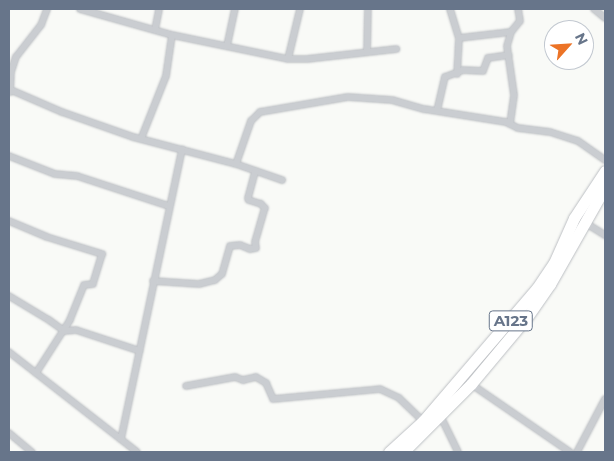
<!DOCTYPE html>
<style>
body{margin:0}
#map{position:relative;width:614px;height:461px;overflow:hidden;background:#f9faf7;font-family:Montserrat,sans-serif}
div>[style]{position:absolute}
.roads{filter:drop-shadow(0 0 1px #bcbfc3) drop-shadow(0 0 1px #bcbfc3)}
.street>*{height:6px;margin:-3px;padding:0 3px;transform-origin:3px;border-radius:3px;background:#cacdd1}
.highway>*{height:11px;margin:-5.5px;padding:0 5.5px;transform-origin:5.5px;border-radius:5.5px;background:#fff}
span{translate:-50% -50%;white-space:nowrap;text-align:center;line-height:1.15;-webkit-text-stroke:5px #fff;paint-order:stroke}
.shield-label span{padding:1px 4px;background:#fff;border:1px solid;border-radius:4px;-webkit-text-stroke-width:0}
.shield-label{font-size:15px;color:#67758a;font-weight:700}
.frame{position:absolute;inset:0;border:10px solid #67758a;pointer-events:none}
.north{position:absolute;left:544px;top:20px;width:50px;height:50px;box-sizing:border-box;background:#fff;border:1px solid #c2c8d0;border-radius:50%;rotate:64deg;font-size:14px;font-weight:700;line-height:20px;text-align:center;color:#67758a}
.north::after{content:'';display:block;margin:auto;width:18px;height:22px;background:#ec7326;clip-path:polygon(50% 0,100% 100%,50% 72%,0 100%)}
</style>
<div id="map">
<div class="roads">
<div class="street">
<i style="left:80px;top:9px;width:96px;rotate:15.8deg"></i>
<i style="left:172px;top:35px;width:118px;rotate:11.7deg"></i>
<i style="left:288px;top:59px;width:19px"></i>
<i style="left:307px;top:59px;width:90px;rotate:-6.4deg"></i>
<i style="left:450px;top:9px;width:30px;rotate:73deg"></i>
<i style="left:459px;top:38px;width:36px;rotate:93deg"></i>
<i style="left:594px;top:9px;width:14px;rotate:39deg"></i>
<i style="left:155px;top:30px;width:21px;rotate:-79deg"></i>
<i style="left:459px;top:38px;width:52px;rotate:-6.6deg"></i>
<i style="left:227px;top:46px;width:38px;rotate:-78deg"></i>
<i style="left:367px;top:52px;width:43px;rotate:-88.7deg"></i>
<i style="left:288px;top:59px;width:51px;rotate:-76.5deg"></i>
<i style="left:11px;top:90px;width:56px;rotate:23.3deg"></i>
<i style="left:62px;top:112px;width:75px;rotate:19.4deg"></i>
<i style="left:133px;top:137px;width:106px;rotate:14.7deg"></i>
<i style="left:236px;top:164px;width:49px;rotate:19.2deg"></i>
<i style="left:10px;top:92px;width:20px;rotate:-87deg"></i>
<i style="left:11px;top:72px;width:16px;rotate:-72deg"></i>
<i style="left:16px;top:57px;width:41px;rotate:-52deg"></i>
<i style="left:41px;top:25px;width:17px;rotate:-69deg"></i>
<i style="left:437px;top:111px;width:35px;rotate:-77deg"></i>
<i style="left:445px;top:77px;width:19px;rotate:-21deg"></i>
<i style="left:463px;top:70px;width:20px;rotate:3deg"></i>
<i style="left:483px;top:71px;width:14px;rotate:-69deg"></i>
<i style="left:488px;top:58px;width:21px;rotate:-8deg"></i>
<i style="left:510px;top:124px;width:29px;rotate:-82deg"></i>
<i style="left:514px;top:95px;width:49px;rotate:-98.1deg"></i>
<i style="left:507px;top:46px;width:15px;rotate:-74deg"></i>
<i style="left:511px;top:32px;width:14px;rotate:-51deg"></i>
<i style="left:520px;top:21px;width:12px;rotate:-99deg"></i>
<i style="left:141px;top:139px;width:68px;rotate:-68.4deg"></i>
<i style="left:166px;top:76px;width:41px;rotate:-81.7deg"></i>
<i style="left:9px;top:156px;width:49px;rotate:21.4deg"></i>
<i style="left:55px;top:174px;width:22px;rotate:5deg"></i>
<i style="left:77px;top:176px;width:97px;rotate:18.1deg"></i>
<i style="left:236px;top:164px;width:46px;rotate:-70.8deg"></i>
<i style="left:251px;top:121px;width:13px;rotate:-45deg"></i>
<i style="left:260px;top:112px;width:89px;rotate:-9.7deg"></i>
<i style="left:348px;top:97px;width:44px;rotate:3.9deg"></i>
<i style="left:392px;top:100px;width:33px;rotate:16deg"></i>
<i style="left:424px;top:109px;width:83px;rotate:9deg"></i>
<i style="left:506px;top:122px;width:13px;rotate:27deg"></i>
<i style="left:518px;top:128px;width:32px;rotate:7deg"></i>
<i style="left:550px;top:132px;width:29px;rotate:18deg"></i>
<i style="left:578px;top:141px;width:33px;rotate:35deg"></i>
<i style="left:9px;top:221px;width:41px;rotate:22.8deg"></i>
<i style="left:47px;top:237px;width:58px;rotate:17.2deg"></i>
<i style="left:102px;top:254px;width:31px;rotate:107deg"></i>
<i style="left:93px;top:284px;width:9px;rotate:174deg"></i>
<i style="left:84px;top:285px;width:38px;rotate:112deg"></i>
<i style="left:70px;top:320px;width:63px;rotate:122.7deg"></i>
<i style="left:584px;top:222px;width:25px;rotate:32deg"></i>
<i style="left:153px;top:281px;width:46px;rotate:3.7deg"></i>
<i style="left:199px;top:284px;width:16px;rotate:-14deg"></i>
<i style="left:215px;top:280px;width:9px;rotate:-41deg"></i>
<i style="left:222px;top:274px;width:29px;rotate:-74deg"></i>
<i style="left:230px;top:246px;width:10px;rotate:-6deg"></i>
<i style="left:240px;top:245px;width:11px;rotate:22deg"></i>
<i style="left:250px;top:249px;width:6px;rotate:-9deg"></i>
<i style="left:256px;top:248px;width:6px;rotate:-99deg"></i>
<i style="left:255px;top:242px;width:35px;rotate:-74deg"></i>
<i style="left:265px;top:208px;width:6px;rotate:-135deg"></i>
<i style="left:261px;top:204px;width:13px;rotate:-162deg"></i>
<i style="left:249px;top:200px;width:2px;rotate:-117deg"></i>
<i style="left:248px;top:198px;width:28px;rotate:-75deg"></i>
<i style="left:9px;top:296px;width:47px;rotate:31deg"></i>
<i style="left:49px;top:320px;width:19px;rotate:36deg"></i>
<i style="left:64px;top:331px;width:12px;rotate:-5deg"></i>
<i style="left:76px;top:330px;width:67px;rotate:18.2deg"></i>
<i style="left:9px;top:352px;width:162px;rotate:38deg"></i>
<i style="left:471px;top:384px;width:120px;rotate:34.5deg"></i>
<i style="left:186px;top:386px;width:50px;rotate:-10.4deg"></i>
<i style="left:235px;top:377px;width:9px;rotate:21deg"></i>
<i style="left:243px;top:380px;width:13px;rotate:-13deg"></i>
<i style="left:256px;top:377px;width:12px;rotate:31deg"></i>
<i style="left:266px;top:383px;width:17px;rotate:66deg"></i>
<i style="left:273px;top:399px;width:107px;rotate:-5.3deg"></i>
<i style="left:380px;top:389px;width:21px;rotate:25deg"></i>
<i style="left:399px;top:398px;width:33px;rotate:44deg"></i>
<i style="left:439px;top:413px;width:43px;rotate:64deg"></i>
<i style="left:9px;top:433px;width:30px;rotate:40deg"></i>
<i style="left:121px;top:439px;width:296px;rotate:-78.1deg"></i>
<i style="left:577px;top:452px;width:60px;rotate:-62.2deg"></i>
</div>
<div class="highway">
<i style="left:389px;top:452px;width:46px;rotate:-42.4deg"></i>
<i style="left:423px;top:421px;width:175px;rotate:-49.4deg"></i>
<i style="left:537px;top:288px;width:30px;rotate:-56deg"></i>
<i style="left:554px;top:263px;width:49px;rotate:-66deg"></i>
<i style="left:574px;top:218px;width:56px;rotate:-56.6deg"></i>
<i style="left:403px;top:452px;width:96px;rotate:-45deg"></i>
<i style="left:471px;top:384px;width:87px;rotate:-50.1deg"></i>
<i style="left:527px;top:317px;width:40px;rotate:-55.1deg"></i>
<i style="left:550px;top:284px;width:112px;rotate:-60.4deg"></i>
</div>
</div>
<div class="shield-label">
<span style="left:511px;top:321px">A123</span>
</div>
<div class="frame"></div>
<div class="north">N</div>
</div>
